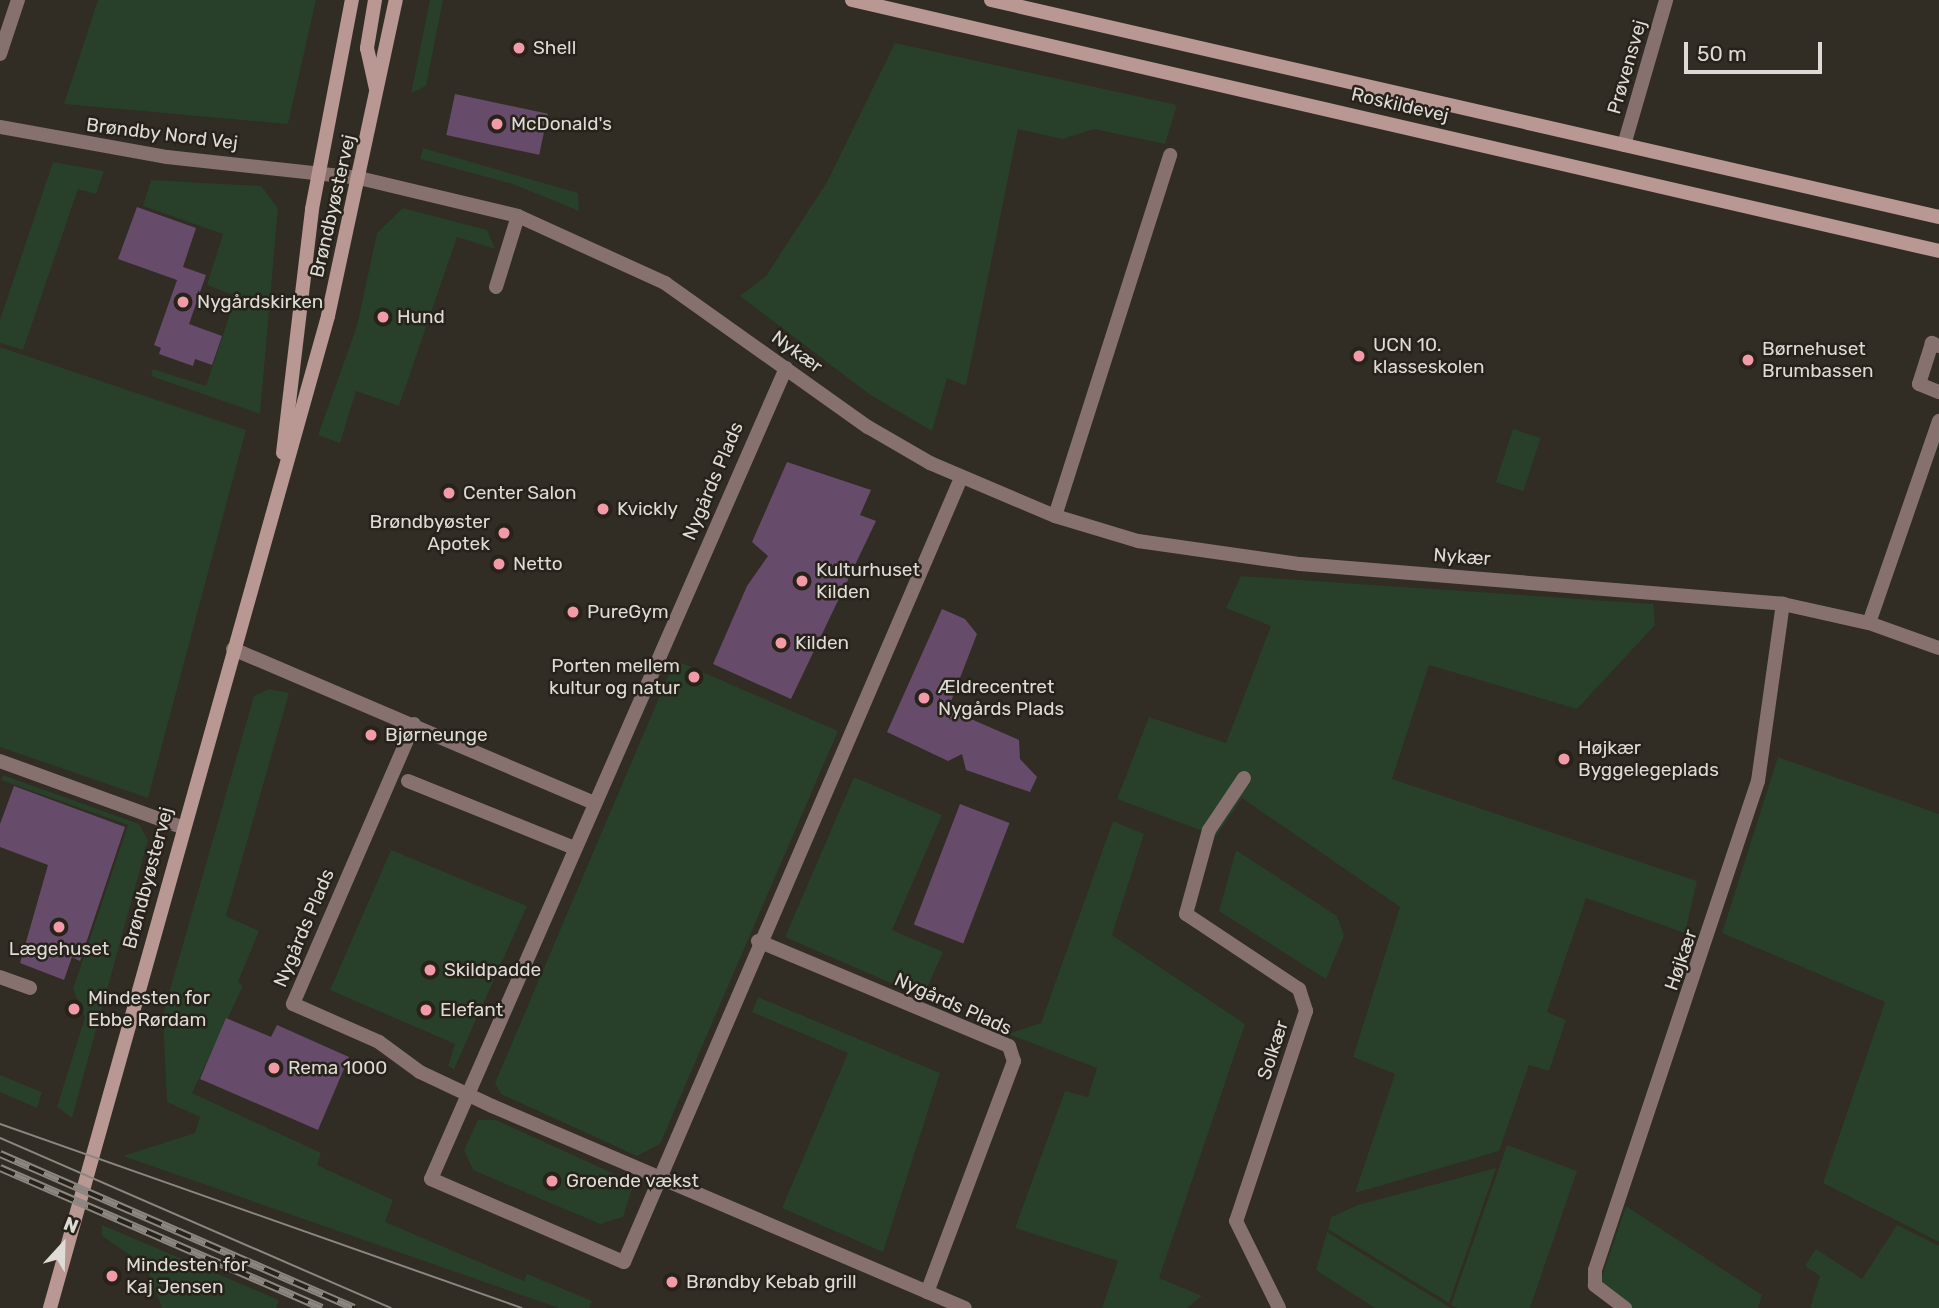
<!DOCTYPE html>
<meta charset="utf-8">
<style>
body{margin:0}
#map{position:relative;width:1939px;height:1308px;overflow:hidden;background:#312c24;font-family:Rubik,sans-serif}
div>[style]{position:absolute}
.green>*{inset:0;background:#283f29;transform-origin:0 0}
.building>*{inset:0;background:#674b6a;transform-origin:0 0}
.street>*{height:14px;margin:-7px;padding:0 7px;transform-origin:7px;border-radius:7px;background:#86716e}
.secondary>*{height:14px;margin:-7px;padding:0 7px;transform-origin:7px;border-radius:7px;background:#b99793}
.tram>*{height:2px;margin:-1px;padding:0 1px;transform-origin:1px;border-radius:1px;background:#8b8780}
.rail>*{height:8px;margin-top:-4px;transform-origin:0;background:repeating-linear-gradient(90deg,#27221a 0 16px,#8b8780 0 32px);box-sizing:border-box;border-block:2px solid #8b8780}
.dots>*{width:19px;height:19px;translate:-50% -50%;box-sizing:border-box;border:4px solid #27221a;border-radius:50%}
span{translate:-50% -50%;white-space:nowrap;text-align:center;line-height:1.15;-webkit-text-stroke:5px #27221a;paint-order:stroke}
.poi-label{font-size:19px;color:#dedbd6}
.left{translate:0 -50%;text-align:left}
.right{translate:-100% -50%;text-align:right}
.street-label{font-size:19px;color:#dedbd6}
.north{position:absolute;left:28px;top:1210px;width:70px;height:70px;-webkit-text-stroke:5px #27221a;paint-order:stroke;rotate:22deg;font-size:19px;font-weight:700;line-height:28px;text-align:center;color:#dedbd6}
.north::after{content:'';display:block;margin:auto;width:24px;height:32px;background:#dedbd6;clip-path:polygon(50% 0,100% 100%,50% 72%,0 100%)}
.scale{position:absolute;left:1684px;top:42px;width:138px;height:32px;box-sizing:border-box;border:4px solid #dedbd6;border-top:0;padding-left:9px;font-size:21px;line-height:24px;white-space:nowrap;color:#dedbd6;-webkit-text-stroke:5px #27221a;paint-order:stroke}
</style>
<div id="map">
<div class="green">
<i style="clip-path:polygon(98px 0,316px 0,288px 124px,64px 104px)"></i>
<i style="clip-path:polygon(430px 0,443px 0,426px 86px,411px 93px)"></i>
<i style="clip-path:polygon(895px 43px,1177px 105px,1165px 144px,1094px 129px,1062px 139px,1018px 129px,966px 386px,947px 378px,932px 431px,869px 394px,740px 296px,766px 276px,827px 182px)"></i>
<i style="clip-path:polygon(423px 148px,578px 193px,579px 211px,513px 184px,420px 159px)"></i>
<i style="clip-path:polygon(53px 162px,104px 171px,96px 194px,78px 189px,23px 350px,0 343px,0 320px)"></i>
<i style="clip-path:polygon(151px 180px,261px 186px,278px 208px,260px 414px,151px 376px,153px 369px,206px 386px,236px 296px,207px 285px,223px 234px,143px 206px)"></i>
<i style="clip-path:polygon(403px 208px,487px 230px,495px 249px,457px 237px,399px 406px,356px 391px,340px 443px,318px 435px,357px 326px,377px 233px)"></i>
<i style="clip-path:polygon(0 347px,246px 430px,148px 798px,0 747px)"></i>
<i style="left:1513px;top:429px;width:29px;height:56px;rotate:18deg"></i>
<i style="clip-path:polygon(1241px 576px,1653px 604px,1655px 625px,1577px 709px,1429px 665px,1392px 779px,1697px 881px,1685px 933px,1586px 898px,1547px 1012px,1566px 1020px,1549px 1071px,1529px 1065px,1499px 1151px,1355px 1193px,1395px 1074px,1353px 1057px,1400px 907px,1242px 798px,1216px 836px,1117px 799px,1149px 717px,1226px 743px,1271px 626px,1226px 608px)"></i>
<i style="clip-path:polygon(675px 660px,838px 731px,660px 1144px,637px 1156px,501px 1094px,495px 1083px)"></i>
<i style="clip-path:polygon(269px 689px,289px 693px,226px 916px,259px 931px,238px 982px,243px 986px,192px 1093px,321px 1153px,317px 1165px,393px 1200px,385px 1222px,524px 1281px,527px 1274px,592px 1301px,589px 1308px,559px 1308px,123px 1156px,195px 1133px,200px 1117px,167px 1102px,163px 1014px,254px 696px)"></i>
<i style="clip-path:polygon(1778px 757px,1939px 814px,1939px 1242px,1823px 1183px,1885px 1002px,1722px 933px)"></i>
<i style="clip-path:polygon(3px 775px,139px 824px,148px 840px,72px 1118px,57px 1107px,85px 1017px,73px 989px,128px 825px,1px 780px)"></i>
<i style="clip-path:polygon(854px 777px,942px 815px,892px 930px,943px 952px,923px 997px,785px 937px)"></i>
<i style="clip-path:polygon(1113px 821px,1144px 834px,1112px 935px,1245px 1024px,1159px 1278px,1202px 1296px,1187px 1308px,1102px 1308px,1118px 1261px,1015px 1228px,1065px 1091px,1088px 1097px,1097px 1068px,1008px 1034px,1041px 1023px)"></i>
<i style="clip-path:polygon(391px 850px,527px 906px,454px 1069px,448px 1066px,455px 1044px,330px 990px)"></i>
<i style="clip-path:polygon(1236px 850px,1337px 916px,1344px 936px,1326px 979px,1219px 911px)"></i>
<i style="clip-path:polygon(758px 997px,940px 1073px,883px 1252px,782px 1208px,848px 1053px,752px 1012px)"></i>
<i style="clip-path:polygon(0 1075px,42px 1092px,37px 1108px,0 1092px)"></i>
<i style="clip-path:polygon(478px 1120px,496px 1120px,619px 1176px,632px 1189px,623px 1217px,600px 1224px,473px 1170px,464px 1150px)"></i>
<i style="clip-path:polygon(1507px 1145px,1577px 1171px,1530px 1308px,1457px 1308px,1451px 1305px)"></i>
<i style="clip-path:polygon(1496px 1168px,1449px 1303px,1328px 1229px,1331px 1217px,1358px 1205px)"></i>
<i style="clip-path:polygon(1626px 1206px,1762px 1295px,1758px 1308px,1621px 1308px,1597px 1291px)"></i>
<i style="clip-path:polygon(102px 1225px,279px 1300px,276px 1308px,162px 1308px,145px 1265px,102px 1236px)"></i>
<i style="clip-path:polygon(1897px 1225px,1939px 1246px,1939px 1308px,1810px 1308px,1820px 1276px,1805px 1266px,1816px 1249px,1862px 1279px)"></i>
<i style="clip-path:polygon(1327px 1232px,1449px 1307px,1451px 1308px,1375px 1308px,1316px 1270px)"></i>
</div>
<div class="building">
<i style="left:455px;top:94px;width:95px;height:42px;rotate:12deg"></i>
<i style="clip-path:polygon(137px 207px,196px 228px,183px 267px,206px 275px,189px 324px,222px 336px,212px 365px,195px 359px,193px 366px,159px 354px,161px 348px,154px 345px,177px 280px,118px 259px)"></i>
<i style="clip-path:polygon(787px 462px,871px 490px,860px 515px,876px 521px,791px 699px,713px 664px,747px 586px,768px 556px,752px 542px)"></i>
<i style="clip-path:polygon(942px 609px,965px 619px,977px 634px,948px 709px,1019px 740px,1020px 759px,1037px 777px,1030px 792px,966px 770px,962px 754px,948px 761px,887px 732px)"></i>
<i style="clip-path:polygon(14px 786px,125px 827px,80px 961px,72px 957px,64px 980px,20px 963px,48px 865px,0 847px,0 824px)"></i>
<i style="left:960px;top:804px;width:53px;height:129px;rotate:21deg"></i>
<i style="clip-path:polygon(226px 1018px,271px 1037px,277px 1025px,349px 1057px,318px 1130px,200px 1079px)"></i>
</div>
<div class="street">
<i style="left:0;top:54px;width:57px;rotate:-71.6deg"></i>
<i style="left:0;top:127px;width:170px;rotate:10.2deg"></i>
<i style="left:167px;top:157px;width:193px;rotate:6.2deg"></i>
<i style="left:359px;top:178px;width:163px;rotate:13.4deg"></i>
<i style="left:518px;top:216px;width:162px;rotate:24.5deg"></i>
<i style="left:665px;top:283px;width:249px;rotate:35.4deg"></i>
<i style="left:868px;top:427px;width:72px;rotate:30.1deg"></i>
<i style="left:930px;top:463px;width:136px;rotate:23deg"></i>
<i style="left:1055px;top:516px;width:87px;rotate:16.8deg"></i>
<i style="left:1138px;top:541px;width:164px;rotate:8.1deg"></i>
<i style="left:1300px;top:564px;width:485px;rotate:4.7deg"></i>
<i style="left:1783px;top:604px;width:88px;rotate:12.5deg"></i>
<i style="left:1869px;top:623px;width:74px;rotate:19.7deg"></i>
<i style="left:1624px;top:145px;width:151px;rotate:-73.8deg"></i>
<i style="left:496px;top:287px;width:74px;rotate:-72.8deg"></i>
<i style="left:1939px;top:346px;width:8px;rotate:-157deg"></i>
<i style="left:1932px;top:343px;width:43px;rotate:107.6deg"></i>
<i style="left:1919px;top:384px;width:22px;rotate:22deg"></i>
<i style="left:786px;top:368px;width:885px;rotate:113.64deg"></i>
<i style="left:431px;top:1179px;width:210px;rotate:23.3deg"></i>
<i style="left:624px;top:1262px;width:853px;rotate:-66.74deg"></i>
<i style="left:1055px;top:516px;width:379px;rotate:-72.3deg"></i>
<i style="left:1869px;top:623px;width:214px;rotate:-70.9deg"></i>
<i style="left:233px;top:649px;width:392px;rotate:23.1deg"></i>
<i style="left:414px;top:724px;width:305px;rotate:113.4deg"></i>
<i style="left:293px;top:1004px;width:94px;rotate:23.8deg"></i>
<i style="left:379px;top:1042px;width:51px;rotate:36.2deg"></i>
<i style="left:420px;top:1072px;width:80px;rotate:25.3deg"></i>
<i style="left:492px;top:1106px;width:514px;rotate:23.13deg"></i>
<i style="left:0;top:761px;width:193px;rotate:20deg"></i>
<i style="left:1244px;top:778px;width:63px;rotate:123.9deg"></i>
<i style="left:1209px;top:830px;width:87px;rotate:105.3deg"></i>
<i style="left:1186px;top:914px;width:136px;rotate:33.6deg"></i>
<i style="left:1299px;top:989px;width:23px;rotate:72deg"></i>
<i style="left:1306px;top:1011px;width:221px;rotate:108.4deg"></i>
<i style="left:1236px;top:1221px;width:97px;rotate:63.7deg"></i>
<i style="left:408px;top:781px;width:180px;rotate:21.9deg"></i>
<i style="left:758px;top:941px;width:272px;rotate:22.7deg"></i>
<i style="left:1009px;top:1046px;width:16px;rotate:72deg"></i>
<i style="left:1014px;top:1061px;width:247px;rotate:110.6deg"></i>
<i style="left:0;top:977px;width:32px;rotate:20deg"></i>
<i style="left:1625px;top:1308px;width:38px;rotate:-143deg"></i>
<i style="left:1595px;top:1285px;width:15px;rotate:-90deg"></i>
<i style="left:1595px;top:1270px;width:515px;rotate:-71.57deg"></i>
<i style="left:1758px;top:781px;width:179px;rotate:-82deg"></i>
</div>
<div class="secondary">
<i style="left:375px;top:0;width:49px;rotate:99.5deg"></i>
<i style="left:367px;top:48px;width:42px;rotate:77.6deg"></i>
<i style="left:852px;top:0;width:1116px;rotate:13deg"></i>
<i style="left:991px;top:0;width:973px;rotate:12.89deg"></i>
<i style="left:283px;top:453px;width:246px;rotate:-83.2deg"></i>
<i style="left:312px;top:209px;width:213px;rotate:-79.2deg"></i>
<i style="left:50px;top:1308px;width:1030px;rotate:-74.34deg"></i>
<i style="left:328px;top:316px;width:323px;rotate:-77.9deg"></i>
</div>
<div class="tram">
<i style="left:0;top:1124px;width:553px;rotate:19.42deg"></i>
<i style="left:0;top:1138px;width:426px;rotate:23.5deg"></i>
</div>
<div class="rail">
<i style="left:0;top:1154px;width:386px;rotate:23.5deg"></i>
<i style="left:0;top:1168px;width:351px;rotate:23.5deg"></i>
</div>
<div class="dots">
<i style="left:519px;top:48px;background:#f39aa9"></i>
<i style="left:497px;top:124px;background:#f39aa9"></i>
<i style="left:183px;top:302px;background:#f39aa9"></i>
<i style="left:383px;top:317px;background:#f39aa9"></i>
<i style="left:1359px;top:356px;background:#f39aa9"></i>
<i style="left:1748px;top:360px;background:#f39aa9"></i>
<i style="left:449px;top:493px;background:#f39aa9"></i>
<i style="left:603px;top:509px;background:#f39aa9"></i>
<i style="left:504px;top:533px;background:#f39aa9"></i>
<i style="left:499px;top:564px;background:#f39aa9"></i>
<i style="left:802px;top:581px;background:#f39aa9"></i>
<i style="left:573px;top:612px;background:#f39aa9"></i>
<i style="left:781px;top:643px;background:#f39aa9"></i>
<i style="left:694px;top:677px;background:#f39aa9"></i>
<i style="left:924px;top:698px;background:#f39aa9"></i>
<i style="left:371px;top:735px;background:#f39aa9"></i>
<i style="left:1564px;top:759px;background:#f39aa9"></i>
<i style="left:59px;top:927px;background:#f39aa9"></i>
<i style="left:430px;top:970px;background:#f39aa9"></i>
<i style="left:74px;top:1009px;background:#f39aa9"></i>
<i style="left:426px;top:1010px;background:#f39aa9"></i>
<i style="left:274px;top:1068px;background:#f39aa9"></i>
<i style="left:552px;top:1181px;background:#f39aa9"></i>
<i style="left:112px;top:1276px;background:#f39aa9"></i>
<i style="left:672px;top:1282px;background:#f39aa9"></i>
</div>
<div class="poi-label">
<span class="left" style="left:533px;top:48px">Shell</span>
<span class="left" style="left:511px;top:124px">McDonald's</span>
<span class="left" style="left:197px;top:302px">Nygårdskirken</span>
<span class="left" style="left:397px;top:317px">Hund</span>
<span class="left" style="left:1373px;top:356px">UCN 10.<br>klasseskolen</span>
<span class="left" style="left:1762px;top:360px">Børnehuset<br>Brumbassen</span>
<span class="left" style="left:463px;top:493px">Center Salon</span>
<span class="left" style="left:617px;top:509px">Kvickly</span>
<span class="right" style="left:490px;top:533px">Brøndbyøster<br>Apotek</span>
<span class="left" style="left:513px;top:564px">Netto</span>
<span class="left" style="left:816px;top:581px">Kulturhuset<br>Kilden</span>
<span class="left" style="left:587px;top:612px">PureGym</span>
<span class="left" style="left:795px;top:643px">Kilden</span>
<span class="right" style="left:680px;top:677px">Porten mellem<br>kultur og natur</span>
<span class="left" style="left:938px;top:698px">Ældrecentret<br>Nygårds Plads</span>
<span class="left" style="left:385px;top:735px">Bjørneunge</span>
<span class="left" style="left:1578px;top:759px">Højkær<br>Byggelegeplads</span>
<span style="left:59px;top:949px">Lægehuset</span>
<span class="left" style="left:444px;top:970px">Skildpadde</span>
<span class="left" style="left:88px;top:1009px">Mindesten for<br>Ebbe Rørdam</span>
<span class="left" style="left:440px;top:1010px">Elefant</span>
<span class="left" style="left:288px;top:1068px">Rema 1000</span>
<span class="left" style="left:566px;top:1181px">Groende vækst</span>
<span class="left" style="left:126px;top:1276px">Mindesten for<br>Kaj Jensen</span>
<span class="left" style="left:686px;top:1282px">Brøndby Kebab grill</span>
</div>
<div class="street-label">
<span style="left:1627px;top:67px;rotate:-74deg">Prøvensvej</span>
<span style="left:1400px;top:105px;rotate:13deg">Roskildevej</span>
<span style="left:162px;top:134px;rotate:7deg">Brøndby Nord Vej</span>
<span style="left:333px;top:206px;rotate:-77deg">Brøndbyøstervej</span>
<span style="left:797px;top:352px;rotate:36deg">Nykær</span>
<span style="left:713px;top:481px;rotate:-67deg">Nygårds Plads</span>
<span style="left:1462px;top:557px;rotate:4deg">Nykær</span>
<span style="left:148px;top:878px;rotate:-75deg">Brøndbyøstervej</span>
<span style="left:304px;top:928px;rotate:-67deg">Nygårds Plads</span>
<span style="left:1681px;top:960px;rotate:-71deg">Højkær</span>
<span style="left:953px;top:1004px;rotate:24deg">Nygårds Plads</span>
<span style="left:1273px;top:1050px;rotate:-72deg">Solkær</span>
</div>
<div class="north">N</div>
<div class="scale">50 m</div>
</div>
